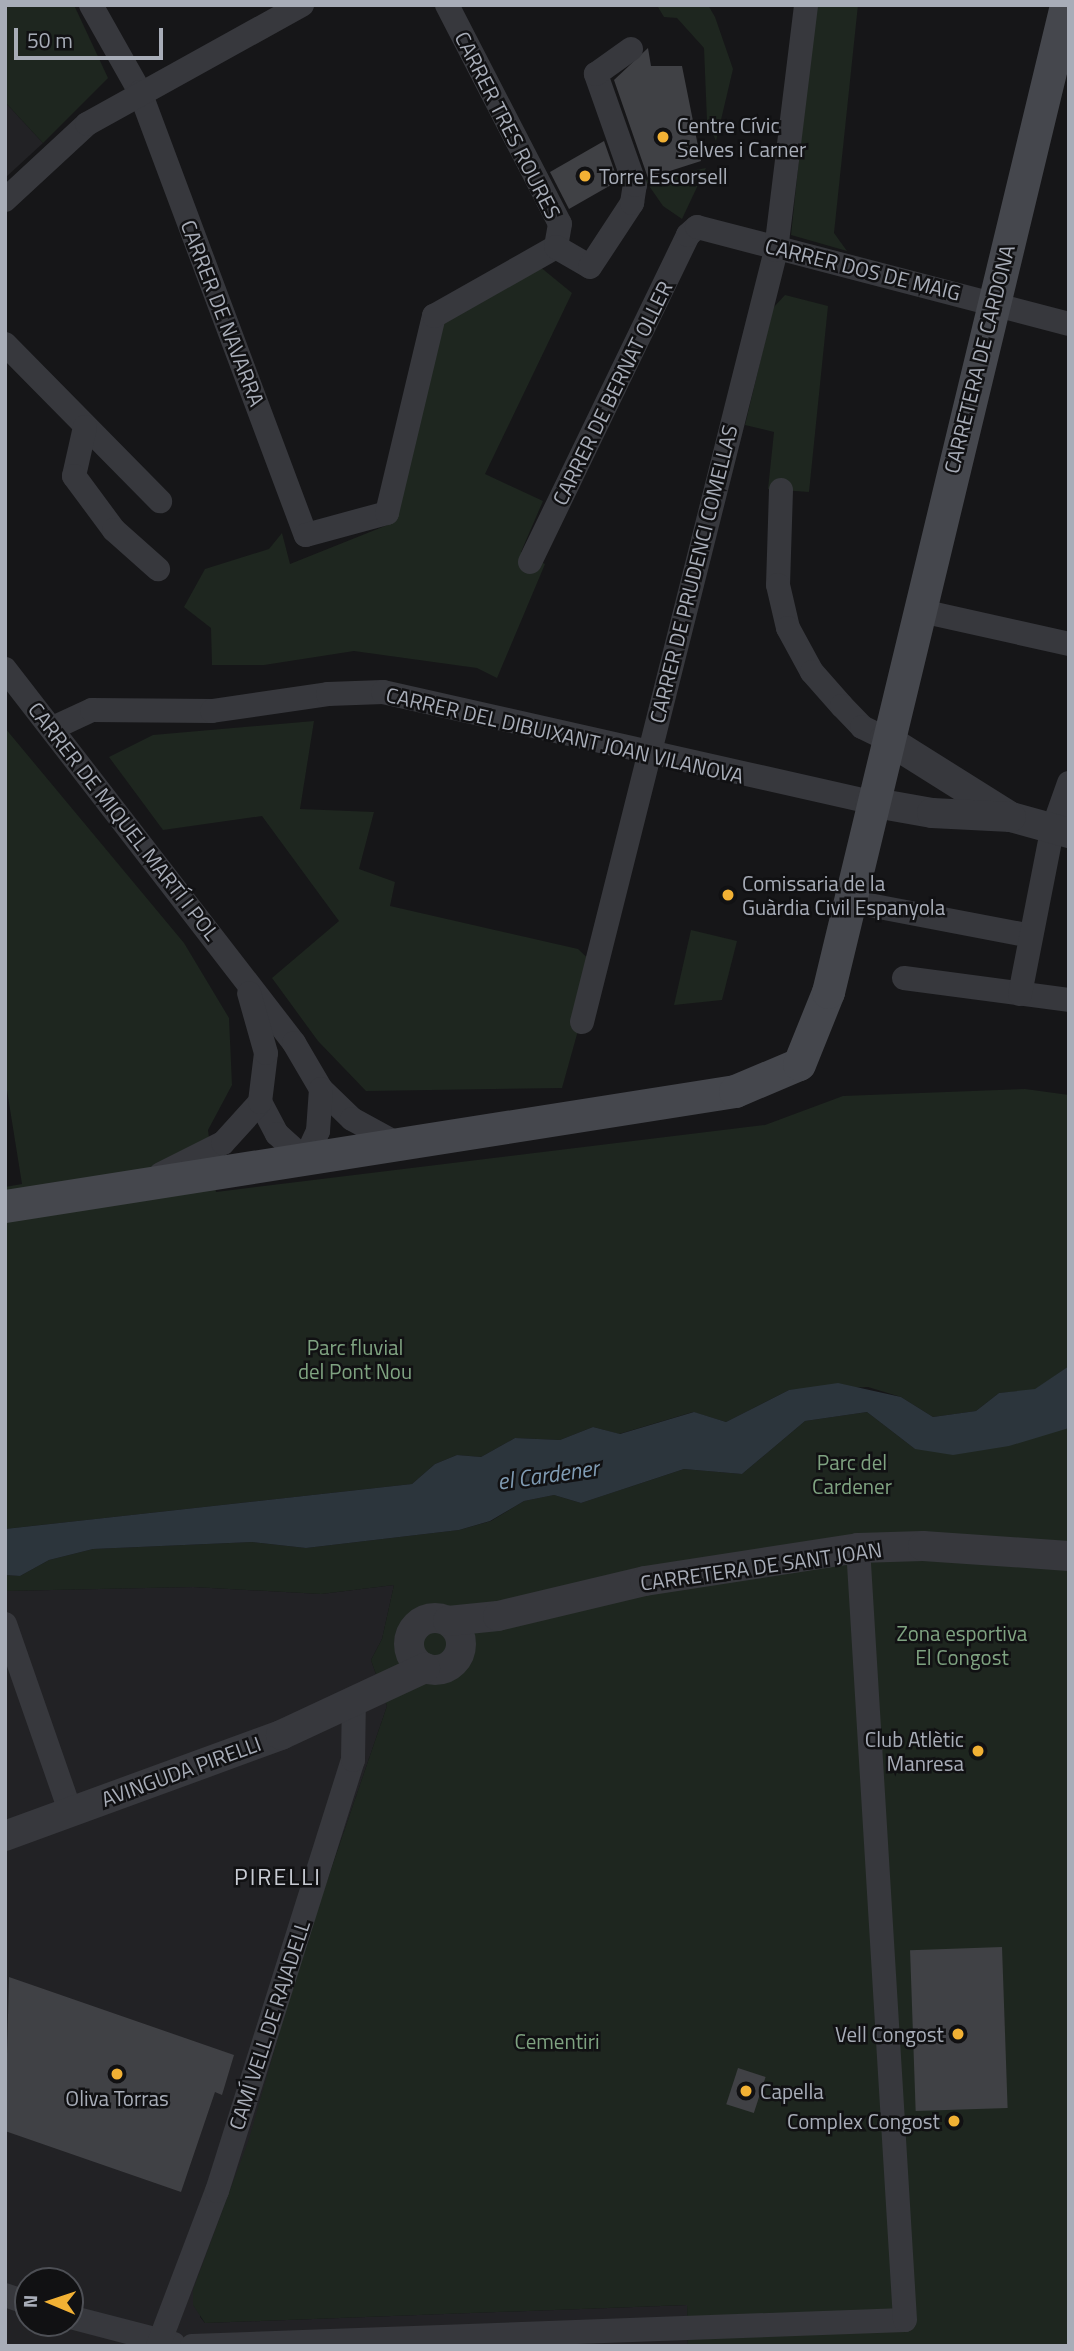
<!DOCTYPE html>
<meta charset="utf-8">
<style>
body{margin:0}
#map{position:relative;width:1074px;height:2351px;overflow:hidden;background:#161618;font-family:"Titillium Web",sans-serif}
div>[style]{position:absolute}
.built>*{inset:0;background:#222225}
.green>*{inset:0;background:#1e261f}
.water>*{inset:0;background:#2c353c}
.building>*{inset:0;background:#404145;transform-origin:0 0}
.minor>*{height:24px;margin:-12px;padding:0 12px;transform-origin:12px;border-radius:12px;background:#37383d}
.tertiary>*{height:30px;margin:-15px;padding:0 15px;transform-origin:15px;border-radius:15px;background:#37383d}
.tertiary>.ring{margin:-15px;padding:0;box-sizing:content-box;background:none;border:30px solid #37383d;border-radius:50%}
.secondary>*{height:33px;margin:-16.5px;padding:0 16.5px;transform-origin:16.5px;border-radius:16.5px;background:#45474d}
.dots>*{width:19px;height:19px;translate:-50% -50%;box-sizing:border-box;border:4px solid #111113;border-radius:50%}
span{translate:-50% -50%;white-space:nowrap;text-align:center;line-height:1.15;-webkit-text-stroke:5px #111113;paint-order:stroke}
.street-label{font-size:21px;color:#a8adb8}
.poi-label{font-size:21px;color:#a8adb8}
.left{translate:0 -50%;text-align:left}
.right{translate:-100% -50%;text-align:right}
.park-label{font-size:21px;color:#7fa381}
.water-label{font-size:23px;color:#7f9bb3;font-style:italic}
.neighbourhood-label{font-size:23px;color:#c9ccd4;letter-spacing:2px}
.frame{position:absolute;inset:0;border:7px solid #a8adb8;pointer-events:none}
.north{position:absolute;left:14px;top:2267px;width:70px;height:70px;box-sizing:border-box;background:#111113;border:2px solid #4d4f55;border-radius:50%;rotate:272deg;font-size:19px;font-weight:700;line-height:28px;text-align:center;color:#a8adb8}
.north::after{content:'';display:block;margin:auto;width:24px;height:32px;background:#f2b134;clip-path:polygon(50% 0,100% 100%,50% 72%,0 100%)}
.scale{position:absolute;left:14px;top:28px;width:149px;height:32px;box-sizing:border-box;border:4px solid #a8adb8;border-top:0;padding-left:9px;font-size:21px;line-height:24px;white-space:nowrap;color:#a8adb8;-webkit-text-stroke:5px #111113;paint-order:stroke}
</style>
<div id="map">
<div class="built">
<i style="clip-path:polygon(5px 102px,43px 143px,5px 178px)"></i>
<i style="clip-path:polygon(evenodd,394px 1585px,382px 1639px,371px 1660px,387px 1706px,301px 1957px,200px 2317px,205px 2323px,687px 2305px,688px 2346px,5px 2346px,5px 1591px,193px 1587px,321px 1594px,394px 1585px,28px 2281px,70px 2281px,70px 2323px,28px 2323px,28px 2281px)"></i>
</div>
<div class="green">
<i style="clip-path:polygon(5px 5px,74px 5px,108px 78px,43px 143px,5px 102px)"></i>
<i style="clip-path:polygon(648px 5px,708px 5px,715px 17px,733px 69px,716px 141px,707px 121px,704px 48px,677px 18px,664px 17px,658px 7px)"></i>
<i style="clip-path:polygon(815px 5px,858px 5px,834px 233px,847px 251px,791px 235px)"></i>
<i style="clip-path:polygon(706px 168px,682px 219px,663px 206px,645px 180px)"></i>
<i style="clip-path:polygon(539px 266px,572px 293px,485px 474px,543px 501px,521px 552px,545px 564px,497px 678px,477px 668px,354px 651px,264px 665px,212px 665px,211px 628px,184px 607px,205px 569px,269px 549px,282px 533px,290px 564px,390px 524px,440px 324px)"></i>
<i style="clip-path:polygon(785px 295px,828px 306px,809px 492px,768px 489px,774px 432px,745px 425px,773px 308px)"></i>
<i style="clip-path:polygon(314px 721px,300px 809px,374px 812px,359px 869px,395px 882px,390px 906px,578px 949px,596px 966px,562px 1088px,366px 1091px,318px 1041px,272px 978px,339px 921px,262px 816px,163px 830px,109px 757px,153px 735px)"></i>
<i style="clip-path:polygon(5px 728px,184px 943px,229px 1018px,232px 1085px,208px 1130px,216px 1192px,765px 1125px,843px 1096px,1025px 1089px,1069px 1095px,1069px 1366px,1035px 1390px,999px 1393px,976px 1411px,933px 1417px,901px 1397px,868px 1387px,789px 1390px,726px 1422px,693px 1412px,619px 1434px,593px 1427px,560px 1440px,515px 1438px,481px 1457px,457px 1455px,435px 1464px,412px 1484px,5px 1529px,5px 1187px,22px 1184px,5px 1078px)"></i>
<i style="clip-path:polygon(691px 930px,737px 941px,722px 1000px,674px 1005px)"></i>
<i style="clip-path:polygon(867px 1412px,915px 1449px,1069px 1428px,1069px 2346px,688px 2346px,687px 2305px,205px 2323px,193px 2305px,193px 2290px,249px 2139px,301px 1957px,387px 1706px,371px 1660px,382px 1639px,394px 1585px,321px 1594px,193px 1587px,5px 1591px,5px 1575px,20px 1576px,49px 1560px,93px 1549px,252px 1542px,306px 1548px,459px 1530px,491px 1521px,524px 1501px,554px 1495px,581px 1503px,684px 1469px,742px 1474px,805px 1421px)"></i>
</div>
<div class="water">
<i style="clip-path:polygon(1069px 1366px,1069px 1428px,1009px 1446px,953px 1455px,915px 1449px,867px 1412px,805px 1421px,742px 1474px,684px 1469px,581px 1503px,554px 1495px,524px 1501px,490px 1521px,459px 1530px,306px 1548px,252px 1542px,93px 1549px,49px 1560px,20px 1576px,5px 1575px,5px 1529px,412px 1484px,435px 1464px,457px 1455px,481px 1457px,515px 1438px,560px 1440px,593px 1427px,620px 1434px,694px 1412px,726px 1422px,789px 1390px,838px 1383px,901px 1397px,933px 1417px,976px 1411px,999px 1393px,1035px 1389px)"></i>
</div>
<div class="building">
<i style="clip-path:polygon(648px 48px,651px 66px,682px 66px,701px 161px,648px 178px,614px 80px)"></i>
<i style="clip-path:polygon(604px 141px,618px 181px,569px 209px,550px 172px)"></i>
<i style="left:1002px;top:1947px;width:161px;height:92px;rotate:88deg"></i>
<i style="clip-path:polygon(9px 1977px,234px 2055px,222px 2095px,215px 2092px,181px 2192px,5px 2131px)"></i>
<i style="left:738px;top:2068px;width:29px;height:38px;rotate:18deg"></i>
</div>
<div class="minor">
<i style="left:91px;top:5px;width:100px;rotate:60.6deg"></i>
<i style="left:140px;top:92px;width:473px;rotate:69.5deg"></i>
<i style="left:306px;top:535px;width:84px;rotate:-15.2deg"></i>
<i style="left:387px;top:513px;width:203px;rotate:-76.6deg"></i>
<i style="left:434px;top:316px;width:140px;rotate:-29.5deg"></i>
<i style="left:447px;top:5px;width:246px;rotate:62.7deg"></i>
<i style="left:560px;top:224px;width:23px;rotate:100deg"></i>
<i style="left:5px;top:200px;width:112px;rotate:-42.8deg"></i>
<i style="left:87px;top:124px;width:246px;rotate:-29deg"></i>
<i style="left:556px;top:247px;width:39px;rotate:30deg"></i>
<i style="left:590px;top:267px;width:77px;rotate:-56.7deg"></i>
<i style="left:632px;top:203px;width:18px;rotate:-81deg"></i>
<i style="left:635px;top:185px;width:118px;rotate:-109.4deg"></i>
<i style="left:596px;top:74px;width:43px;rotate:-35.5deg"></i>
<i style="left:5px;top:344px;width:221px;rotate:45.4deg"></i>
<i style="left:85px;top:427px;width:50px;rotate:102.7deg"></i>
<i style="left:74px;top:476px;width:67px;rotate:53.5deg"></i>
<i style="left:114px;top:530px;width:59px;rotate:41.6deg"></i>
<i style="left:781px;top:490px;width:95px;rotate:91.8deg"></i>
<i style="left:778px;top:585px;width:44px;rotate:76.9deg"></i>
<i style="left:788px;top:628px;width:50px;rotate:61.4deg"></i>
<i style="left:812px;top:672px;width:45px;rotate:48.6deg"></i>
<i style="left:842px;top:706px;width:29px;rotate:46deg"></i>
<i style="left:862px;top:727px;width:25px;rotate:26deg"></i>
<i style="left:530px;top:562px;width:363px;rotate:-64.2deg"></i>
<i style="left:688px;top:235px;width:12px;rotate:-42deg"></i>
<i style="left:697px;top:227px;width:384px;rotate:14.6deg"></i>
<i style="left:917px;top:610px;width:156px;rotate:12.6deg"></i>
<i style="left:5px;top:669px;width:473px;rotate:52.3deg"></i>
<i style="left:294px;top:1043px;width:53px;rotate:59.6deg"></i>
<i style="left:321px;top:1089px;width:43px;rotate:44.1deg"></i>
<i style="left:352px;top:1119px;width:48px;rotate:28.7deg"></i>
<i style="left:53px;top:728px;width:43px;rotate:-24.8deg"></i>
<i style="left:92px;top:710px;width:120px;rotate:0.5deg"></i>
<i style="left:212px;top:711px;width:117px;rotate:-8.3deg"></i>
<i style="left:328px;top:694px;width:55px;rotate:-2.1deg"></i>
<i style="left:383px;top:692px;width:499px;rotate:12.7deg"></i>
<i style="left:848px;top:901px;width:186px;rotate:10.8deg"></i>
<i style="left:904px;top:978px;width:166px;rotate:7.6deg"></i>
<i style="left:1020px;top:994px;width:166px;rotate:-78.9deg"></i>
<i style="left:1052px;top:831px;width:51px;rotate:-70.5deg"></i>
<i style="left:582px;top:1022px;width:796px;rotate:-75.89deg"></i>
<i style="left:776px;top:250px;width:247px;rotate:-83deg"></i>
<i style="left:260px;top:1102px;width:36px;rotate:62deg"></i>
<i style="left:277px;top:1134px;width:38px;rotate:42deg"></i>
<i style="left:305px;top:1159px;width:31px;rotate:-65deg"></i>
<i style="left:318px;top:1131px;width:42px;rotate:-85.9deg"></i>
<i style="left:161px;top:1174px;width:69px;rotate:-26.6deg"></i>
<i style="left:223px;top:1143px;width:55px;rotate:-47.9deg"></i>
<i style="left:260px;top:1102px;width:49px;rotate:-83deg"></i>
<i style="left:266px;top:1053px;width:62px;rotate:-105.8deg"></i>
<i style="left:5px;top:1624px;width:198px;rotate:70.8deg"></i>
<i style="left:5px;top:2295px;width:24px;rotate:19deg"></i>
<i style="left:70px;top:2317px;width:107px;rotate:14.6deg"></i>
<i style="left:158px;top:2346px;width:166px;rotate:-69.2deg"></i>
<i style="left:217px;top:2191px;width:452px;rotate:-72.5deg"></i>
<i style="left:353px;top:1760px;width:61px;rotate:-89.1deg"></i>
<i style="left:192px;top:2346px;width:713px;rotate:-2.09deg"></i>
<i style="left:905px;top:2320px;width:773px;rotate:-93.48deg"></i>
</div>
<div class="tertiary">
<i style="left:885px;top:738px;width:149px;rotate:32.1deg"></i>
<i style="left:1011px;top:817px;width:60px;rotate:15.4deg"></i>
<i style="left:870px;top:802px;width:63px;rotate:10.1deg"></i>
<i style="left:932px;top:813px;width:79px;rotate:2.9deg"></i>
<i class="ring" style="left:409px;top:1618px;width:22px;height:22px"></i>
<i style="left:448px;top:1621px;width:50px;rotate:-5.7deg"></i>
<i style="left:498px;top:1616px;width:151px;rotate:-13.4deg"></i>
<i style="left:645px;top:1581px;width:216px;rotate:-8.8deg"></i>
<i style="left:858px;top:1548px;width:65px;rotate:-1.8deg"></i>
<i style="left:923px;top:1546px;width:146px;rotate:3.9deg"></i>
<i style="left:5px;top:1836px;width:294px;rotate:-20.1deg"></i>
<i style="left:281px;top:1735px;width:159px;rotate:-25deg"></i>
</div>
<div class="secondary">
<i style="left:5px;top:1206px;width:739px;rotate:-8.95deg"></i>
<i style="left:735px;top:1091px;width:69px;rotate:-22.9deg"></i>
<i style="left:799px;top:1064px;width:78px;rotate:-68.1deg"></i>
<i style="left:828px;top:992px;width:1015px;rotate:-76.44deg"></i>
</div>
<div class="dots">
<i style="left:663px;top:137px;background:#f2b134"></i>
<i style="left:585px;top:176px;background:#f2b134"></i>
<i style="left:728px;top:895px;background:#f2b134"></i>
<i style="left:978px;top:1751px;background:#f2b134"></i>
<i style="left:958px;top:2034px;background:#f2b134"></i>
<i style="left:117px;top:2074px;background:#f2b134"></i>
<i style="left:746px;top:2091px;background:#f2b134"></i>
<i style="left:954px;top:2121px;background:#f2b134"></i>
</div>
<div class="street-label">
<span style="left:508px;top:125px;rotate:63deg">CARRER TRES ROURES</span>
<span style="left:863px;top:269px;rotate:14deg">CARRER DOS DE MAIG</span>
<span style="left:223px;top:313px;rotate:69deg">CARRER DE NAVARRA</span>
<span style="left:979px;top:359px;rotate:-76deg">CARRETERA DE CARDONA</span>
<span style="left:612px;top:393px;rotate:-64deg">CARRER DE BERNAT OLLER</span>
<span style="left:693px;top:574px;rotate:-76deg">CARRER DE PRUDENCI COMELLAS</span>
<span style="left:565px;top:735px;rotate:13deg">CARRER DEL DIBUIXANT JOAN VILANOVA</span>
<span style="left:124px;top:821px;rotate:52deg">CARRER DE MIQUEL MARTÍ I POL</span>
<span style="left:761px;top:1566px;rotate:-8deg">CARRETERA DE SANT JOAN</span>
<span style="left:181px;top:1771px;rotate:-20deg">AVINGUDA PIRELLI</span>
<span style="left:269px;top:2025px;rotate:-72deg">CAMÍ VELL DE RAJADELL</span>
</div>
<div class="poi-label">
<span class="left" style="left:677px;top:137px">Centre Cívic<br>Selves i Carner</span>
<span class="left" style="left:599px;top:176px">Torre Escorsell</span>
<span class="left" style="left:742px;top:895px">Comissaria de la<br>Guàrdia Civil Espanyola</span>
<span class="right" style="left:964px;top:1751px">Club Atlètic<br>Manresa</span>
<span class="right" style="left:944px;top:2034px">Vell Congost</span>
<span class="left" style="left:760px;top:2091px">Capella</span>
<span style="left:117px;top:2098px">Oliva Torras</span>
<span class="right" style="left:940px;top:2121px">Complex Congost</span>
</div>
<div class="park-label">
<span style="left:355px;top:1359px">Parc fluvial<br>del Pont Nou</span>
<span style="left:852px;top:1474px">Parc del<br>Cardener</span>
<span style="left:962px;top:1645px">Zona esportiva<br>El Congost</span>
<span style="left:557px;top:2041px">Cementiri</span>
</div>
<div class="water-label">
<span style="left:548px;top:1475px;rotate:-8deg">el Cardener</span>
</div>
<div class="neighbourhood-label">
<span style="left:278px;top:1877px">PIRELLI</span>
</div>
<div class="frame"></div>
<div class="north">N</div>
<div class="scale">50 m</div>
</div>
